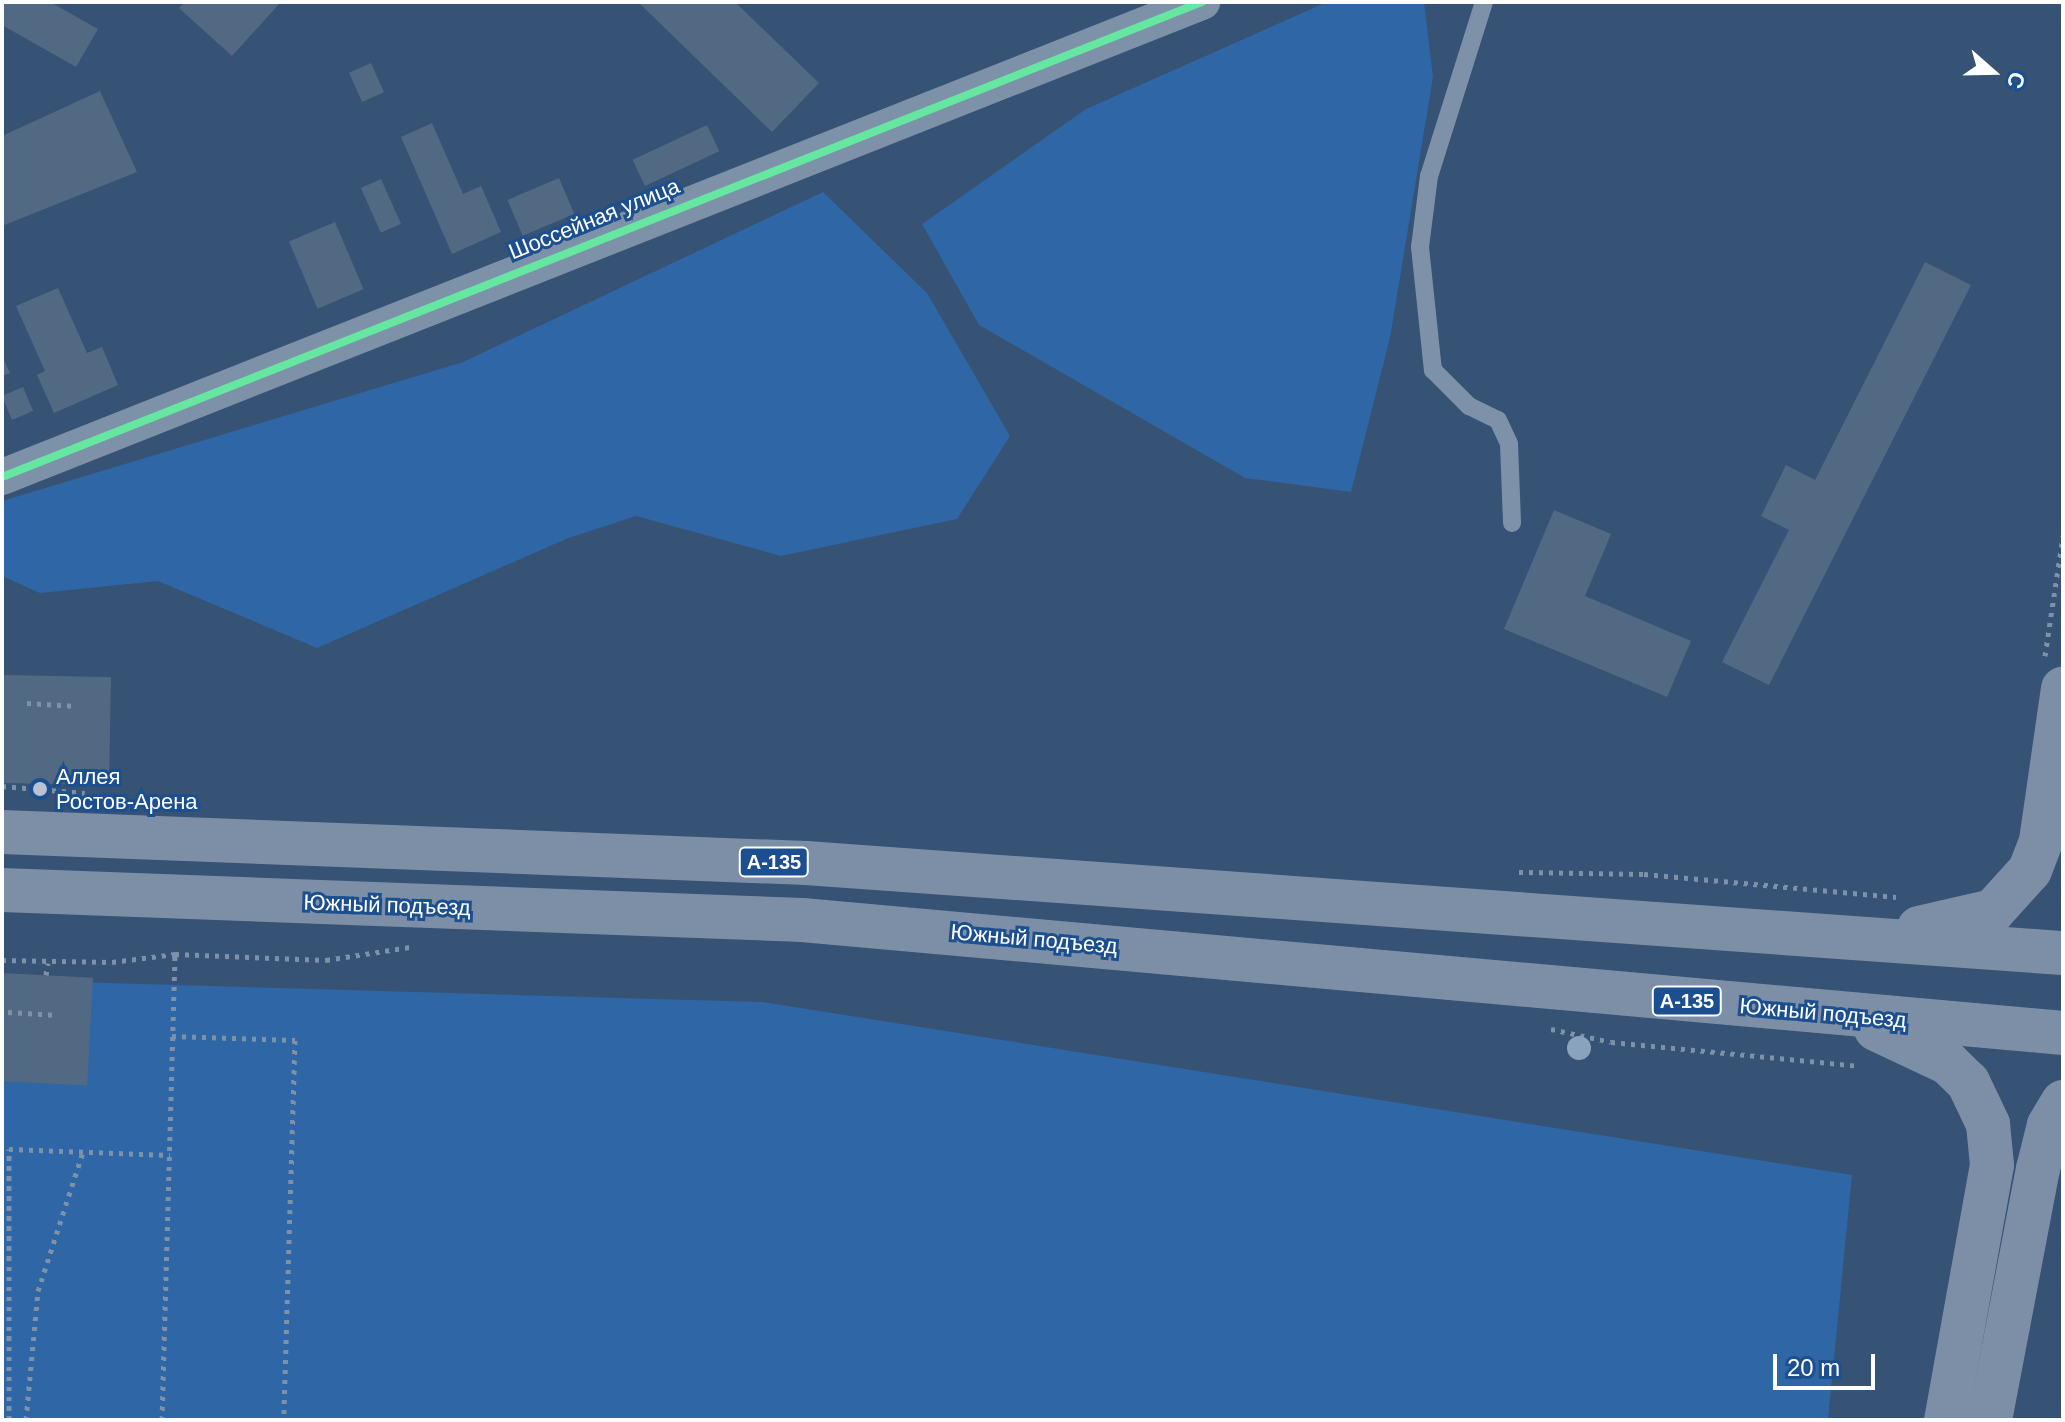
<!DOCTYPE html>
<meta charset="utf-8">
<style>
body{margin:0}
#map{position:relative;width:2065px;height:1422px;overflow:hidden;background:#365274;font-family:Helvetica,sans-serif}
div>[style]{position:absolute}
[style*='--x']{left:calc(var(--x)*1px);top:calc(var(--y)*1px);width:calc(var(--w)*1px);rotate:calc(var(--a)*1deg)}
.green>*{inset:0;background:#2f66a5}
.building>*{inset:0;background:#526984;transform-origin:0 0}
.path>*{height:5px;margin-top:-2.5px;transform-origin:0;background:repeating-linear-gradient(90deg,#7d92a8 0 4px,transparent 0 10px)}
.lane>*{height:18px;margin:-9px;padding:0 9px;transform-origin:9px;border-radius:9px;background:#7d92a8}
.street>*{height:36px;margin:-18px;padding:0 18px;transform-origin:18px;border-radius:18px;background:#7d92a8}
.primary>*{height:44px;margin:-22px;padding:0 22px;transform-origin:22px;border-radius:22px;background:#7d8ea7}
.cycleway>*{height:8px;margin:-4px;padding:0 4px;transform-origin:4px;border-radius:4px;background:#66e7a1}
.trees>*{width:24px;height:24px;margin:-12px;border-radius:50%;background:#8aa2be}
.dots>*{width:22px;height:22px;translate:-50% -50%;box-sizing:border-box;border:4px solid #1b4f8f;border-radius:50%}
span{translate:-50% -50%;white-space:nowrap;text-align:center;line-height:1.15;-webkit-text-stroke:6px #1b4f8f;paint-order:stroke}
.shield-label span{padding:2px 6px;background:#1b4f8f;border:2px solid;border-radius:6px;-webkit-text-stroke-width:0}
.shield-label{font-size:20px;color:#fff;font-weight:700}
.street-label{font-size:22px;color:#fff}
.poi-label{font-size:22px;color:#fff}
.left{translate:0 -50%;text-align:left}
.frame{position:absolute;inset:0;border:4px solid #fff;pointer-events:none}
.north{position:absolute;left:1953px;top:32px;width:80px;height:80px;-webkit-text-stroke:6px #1b4f8f;paint-order:stroke;rotate:110deg;font-size:22px;font-weight:700;line-height:32px;text-align:center;color:#fff}
.north::after{content:'';display:block;margin:auto;width:28px;height:36px;background:#fff;clip-path:polygon(50% 0,100% 100%,50% 72%,0 100%)}
.scale{position:absolute;left:1773px;top:1354px;width:102px;height:36px;box-sizing:border-box;border:4px solid #fff;border-top:0;padding-left:10px;font-size:24px;line-height:28px;white-space:nowrap;color:#fff;-webkit-text-stroke:6px #1b4f8f;paint-order:stroke}
</style>
<div id="map">
<div class="green">
<div style="clip-path:polygon(1327px 2px,1424px 2px,1433px 77px,1390px 338px,1351px 492px,1245px 478px,979px 325px,922px 224px,1086px 109px)"></div>
<div style="clip-path:polygon(823px 192px,927px 293px,1010px 436px,957px 519px,781px 556px,636px 516px,566px 539px,317px 648px,158px 581px,40px 593px,2px 576px,2px 501px,463px 362px)"></div>
<div style="clip-path:polygon(2px 980px,763px 1002px,1852px 1175px,1828px 1420px,2px 1420px)"></div>
</div>
<div class="building">
<div style="clip-path:polygon(2px 2px,50px 2px,98px 29px,76px 67px,2px 25px)"></div>
<div style="clip-path:polygon(184px 2px,281px 2px,232px 56px,179px 8px)"></div>
<div style="clip-path:polygon(638px 2px,735px 2px,819px 83px,772px 132px)"></div>
<div style="left:371px;top:63px;width:32px;height:24px;rotate:66deg"></div>
<div style="clip-path:polygon(100px 91px,137px 172px,2px 226px,2px 136px)"></div>
<div style="clip-path:polygon(432px 123px,463px 194px,481px 186px,501px 232px,452px 254px,401px 137px)"></div>
<div style="left:707px;top:125px;width:29px;height:82px;rotate:65deg"></div>
<div style="left:559px;top:178px;width:39px;height:56px;rotate:67deg"></div>
<div style="left:381px;top:179px;width:49px;height:22px;rotate:66deg"></div>
<div style="left:335px;top:222px;width:73px;height:50px;rotate:67deg"></div>
<div style="clip-path:polygon(1925px 262px,1971px 285px,1769px 685px,1722px 662px,1789px 530px,1761px 516px,1786px 465px,1815px 480px)"></div>
<div style="clip-path:polygon(58px 288px,87px 353px,102px 347px,118px 385px,54px 413px,37px 375px,45px 371px,16px 306px)"></div>
<div style="clip-path:polygon(2px 356px,10px 373px,2px 376px)"></div>
<div style="left:23px;top:387px;width:26px;height:23px;rotate:67deg"></div>
<div style="clip-path:polygon(1554px 510px,1611px 534px,1585px 596px,1691px 641px,1667px 697px,1504px 629px)"></div>
<div style="left:2px;top:675px;width:109px;height:108px;rotate:1deg"></div>
<div style="left:2px;top:973px;width:91px;height:108px;rotate:3deg"></div>
</div>
<div class="path">
<div style="--x:2045;--y:656;--w:122;--a:-81.5"></div>
<div style="--x:27;--y:703;--w:50;--a:3.4"></div>
<div style="--x:2;--y:786;--w:83;--a:4.8"></div>
<div style="--x:1519;--y:872;--w:125;--a:0.9"></div>
<div style="--x:1644;--y:874;--w:253;--a:5.2"></div>
<div style="--x:2;--y:960;--w:110;--a:1"></div>
<div style="--x:112;--y:962;--w:64;--a:-7.2"></div>
<div style="--x:175;--y:954;--w:151;--a:2.3"></div>
<div style="--x:326;--y:960;--w:85;--a:-8.8"></div>
<div style="--x:46;--y:975;--w:12;--a:-81"></div>
<div style="--x:8;--y:1012;--w:50;--a:3.4"></div>
<div style="--x:1551;--y:1029;--w:61;--a:12.2"></div>
<div style="--x:1611;--y:1042;--w:249;--a:5.5"></div>
<div style="--x:172;--y:1036;--w:123;--a:1.9"></div>
<div style="--x:295;--y:1040;--w:380;--a:91.7"></div>
<div style="--x:9;--y:1420;--w:271;--a:-90"></div>
<div style="--x:9;--y:1149;--w:161;--a:2.1"></div>
<div style="--x:26;--y:1420;--w:130;--a:-84.7"></div>
<div style="--x:38;--y:1291;--w:146;--a:-72.1"></div>
<div style="--x:162;--y:1420;--w:466;--a:-88.4"></div>
</div>
<div class="lane">
<div style="--x:1484;--y:2;--w:182;--a:107.5"></div>
<div style="--x:1429;--y:176;--w:72;--a:97.2"></div>
<div style="--x:1420;--y:247;--w:124;--a:84"></div>
<div style="--x:1433;--y:370;--w:51;--a:45"></div>
<div style="--x:1469;--y:406;--w:32;--a:26"></div>
<div style="--x:1498;--y:420;--w:26;--a:65"></div>
<div style="--x:1509;--y:444;--w:79;--a:87.8"></div>
</div>
<div class="street">
<div style="--x:2;--y:477;--w:1291;--a:-21.6"></div>
</div>
<div class="primary">
<div style="--x:2;--y:832;--w:805;--a:2.21"></div>
<div style="--x:806;--y:863;--w:1260;--a:4.1"></div>
<div style="--x:2;--y:890;--w:801;--a:2.15"></div>
<div style="--x:802;--y:920;--w:1266;--a:5.12"></div>
<div style="--x:1919;--y:928;--w:76;--a:-12.9"></div>
<div style="--x:1993;--y:911;--w:55;--a:-47.9"></div>
<div style="--x:2030;--y:870;--w:31;--a:-69"></div>
<div style="--x:2041;--y:841;--w:154;--a:-81.8"></div>
<div style="--x:1876;--y:1029;--w:80;--a:25.3"></div>
<div style="--x:1948;--y:1063;--w:28;--a:44"></div>
<div style="--x:1968;--y:1082;--w:47;--a:64.5"></div>
<div style="--x:1988;--y:1124;--w:41;--a:84.4"></div>
<div style="--x:1992;--y:1165;--w:259;--a:100.2"></div>
<div style="--x:1990;--y:1420;--w:256;--a:-79.2"></div>
<div style="--x:2038;--y:1169;--w:45;--a:-76"></div>
<div style="--x:2049;--y:1125;--w:27;--a:-59"></div>
</div>
<div class="cycleway">
<div style="--x:2;--y:477;--w:1291;--a:-21.6"></div>
</div>
<div class="trees">
<div style="left:1579px;top:1048px"></div>
</div>
<div class="dots">
<div style="left:40px;top:789px;background:#b9c2ce"></div>
</div>
<div class="shield-label">
<span style="left:774px;top:862px">А-135</span>
<span style="left:1687px;top:1001px">А-135</span>
</div>
<div class="street-label">
<span style="left:594px;top:219px;rotate:-22deg">Шоссейная улица</span>
<span style="left:387px;top:905px;rotate:2deg">Южный подъезд</span>
<span style="left:1034px;top:939px;rotate:5deg">Южный подъезд</span>
<span style="left:1823px;top:1013px;rotate:5deg">Южный подъезд</span>
</div>
<div class="poi-label">
<span class="left" style="left:56px;top:789px">Аллея<br>Ростов-Арена</span>
</div>
<div class="frame"></div>
<div class="north">С</div>
<div class="scale">20 m</div>
</div>
